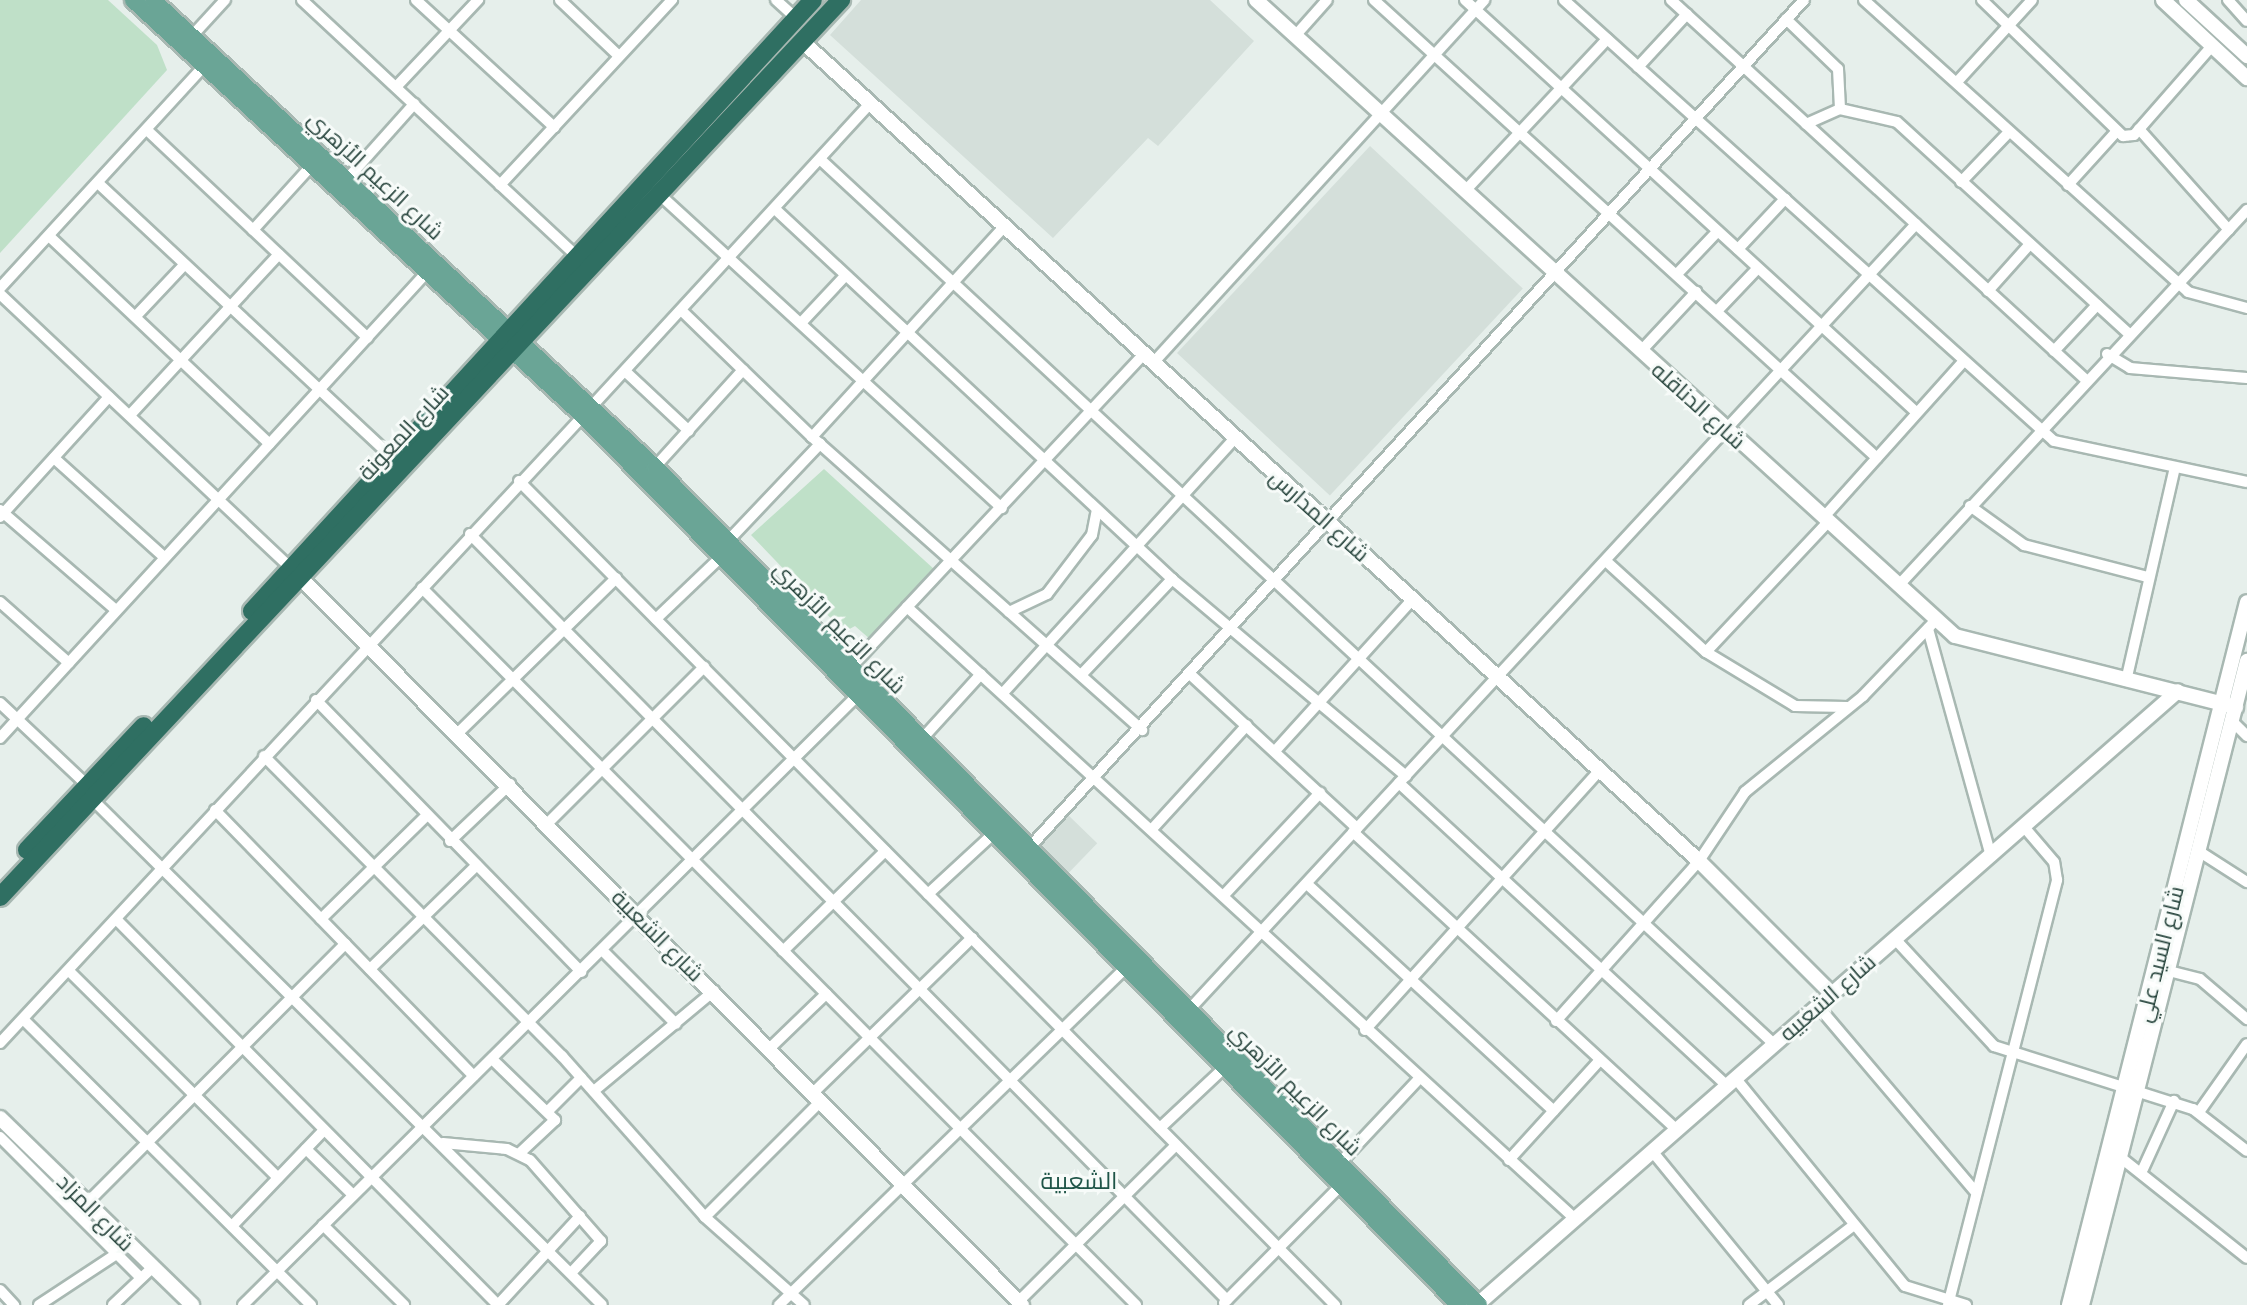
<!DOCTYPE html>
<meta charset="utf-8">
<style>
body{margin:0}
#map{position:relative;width:2247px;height:1305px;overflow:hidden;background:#e6efeb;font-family:"Open Sans",Cairo,sans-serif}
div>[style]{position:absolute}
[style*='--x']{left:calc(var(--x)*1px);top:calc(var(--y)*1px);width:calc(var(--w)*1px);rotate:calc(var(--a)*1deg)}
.built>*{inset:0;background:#d4dfda;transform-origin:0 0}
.green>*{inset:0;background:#bfe0c8}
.roads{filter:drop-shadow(2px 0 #a8b8b2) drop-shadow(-2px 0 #a8b8b2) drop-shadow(0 2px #a8b8b2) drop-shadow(0 -2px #a8b8b2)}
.street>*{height:10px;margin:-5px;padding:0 5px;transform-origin:5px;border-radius:5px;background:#fff}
.secondary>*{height:14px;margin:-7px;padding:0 7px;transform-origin:7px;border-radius:7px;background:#fff}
.primary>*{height:16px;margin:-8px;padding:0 8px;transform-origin:8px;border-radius:8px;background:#6aa596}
.highway>*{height:18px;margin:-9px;padding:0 9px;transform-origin:9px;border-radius:9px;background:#2f6f62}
span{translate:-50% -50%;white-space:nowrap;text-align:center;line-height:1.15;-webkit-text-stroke:6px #f7fbf9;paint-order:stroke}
.street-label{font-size:22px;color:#24423a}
.neighbourhood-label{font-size:24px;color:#1f5548}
</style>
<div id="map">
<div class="built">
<div style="clip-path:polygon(861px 0,1210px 0,1254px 41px,1158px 146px,1148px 138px,1053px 238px,830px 35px)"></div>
<div style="left:1370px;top:146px;width:209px;height:283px;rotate:43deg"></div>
<div style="left:1067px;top:814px;width:42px;height:50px;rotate:44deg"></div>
</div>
<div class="green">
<div style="clip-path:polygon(0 0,108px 0,157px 45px,167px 70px,0 253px)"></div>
<div style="clip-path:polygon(824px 469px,935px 570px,871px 640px,855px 626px,844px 632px,751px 535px)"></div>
</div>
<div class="roads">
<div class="street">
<div style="--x:302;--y:0;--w:376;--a:43"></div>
<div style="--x:416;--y:0;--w:188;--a:42.6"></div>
<div style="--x:560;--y:0;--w:81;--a:43.5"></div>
<div style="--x:776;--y:0;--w:27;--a:42"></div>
<div style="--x:1374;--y:0;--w:680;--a:42.32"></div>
<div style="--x:1465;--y:0;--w:611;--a:42.41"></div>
<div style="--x:1564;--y:0;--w:659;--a:41.99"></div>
<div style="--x:2054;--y:441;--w:197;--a:12"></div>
<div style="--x:1671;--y:0;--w:560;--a:42.47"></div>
<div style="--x:1864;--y:0;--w:436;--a:42"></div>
<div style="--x:2188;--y:292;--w:61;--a:15.2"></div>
<div style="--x:1982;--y:0;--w:196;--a:44"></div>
<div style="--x:2123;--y:136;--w:11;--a:-5"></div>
<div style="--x:2134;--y:135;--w:118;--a:-48.8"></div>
<div style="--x:2228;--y:0;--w:28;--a:48"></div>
<div style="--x:1786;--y:19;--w:72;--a:43.9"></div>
<div style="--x:1838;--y:69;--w:40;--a:87.1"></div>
<div style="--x:1840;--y:109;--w:58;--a:12.8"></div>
<div style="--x:1897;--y:122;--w:313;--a:42.4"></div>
<div style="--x:192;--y:36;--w:49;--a:-47.5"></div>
<div style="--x:1295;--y:36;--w:48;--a:-48.4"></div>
<div style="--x:1638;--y:67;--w:72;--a:-47.2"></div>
<div style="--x:1957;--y:82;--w:111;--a:-47.6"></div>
<div style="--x:396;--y:87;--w:120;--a:-46.7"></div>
<div style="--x:1806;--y:124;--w:37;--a:-24"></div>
<div style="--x:2139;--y:129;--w:135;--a:48.3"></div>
<div style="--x:147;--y:130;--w:303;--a:43.3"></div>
<div style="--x:821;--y:160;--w:1300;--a:42.85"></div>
<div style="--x:347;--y:179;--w:101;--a:-48.2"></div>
<div style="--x:1961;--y:182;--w:69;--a:-46.2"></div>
<div style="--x:98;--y:183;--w:403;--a:43"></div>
<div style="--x:500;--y:185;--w:253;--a:-47.1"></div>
<div style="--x:2068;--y:185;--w:73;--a:-47.8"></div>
<div style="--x:1465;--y:191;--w:208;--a:-46.9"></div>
<div style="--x:659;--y:194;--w:465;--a:42.5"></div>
<div style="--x:775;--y:209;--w:543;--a:42.98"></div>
<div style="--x:1172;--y:579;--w:306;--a:40.1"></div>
<div style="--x:253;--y:230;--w:88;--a:-47.8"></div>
<div style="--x:49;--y:236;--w:303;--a:43.3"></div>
<div style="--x:1738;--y:249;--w:69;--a:-46.8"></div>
<div style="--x:1677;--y:274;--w:59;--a:-46.4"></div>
<div style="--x:0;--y:288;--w:303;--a:-47.4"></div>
<div style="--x:1988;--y:291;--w:63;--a:-48.2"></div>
<div style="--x:0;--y:294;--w:400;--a:43.3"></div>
<div style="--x:681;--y:310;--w:182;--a:44.1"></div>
<div style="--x:1717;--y:311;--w:59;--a:-46.4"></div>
<div style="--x:136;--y:316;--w:71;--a:-46.7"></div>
<div style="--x:801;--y:323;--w:64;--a:-46.9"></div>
<div style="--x:1641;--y:351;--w:81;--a:-47"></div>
<div style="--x:2054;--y:351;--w:63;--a:-46.9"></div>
<div style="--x:2107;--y:354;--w:27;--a:31"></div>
<div style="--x:2130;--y:368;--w:117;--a:4.9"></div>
<div style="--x:1154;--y:362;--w:490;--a:-47.6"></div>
<div style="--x:626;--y:372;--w:86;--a:43.1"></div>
<div style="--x:592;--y:406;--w:412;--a:-47.4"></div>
<div style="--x:130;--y:415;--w:219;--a:-47.2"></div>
<div style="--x:820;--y:444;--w:431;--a:41.6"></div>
<div style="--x:54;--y:458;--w:148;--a:42"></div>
<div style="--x:655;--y:467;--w:131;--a:-47.8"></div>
<div style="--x:519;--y:481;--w:1160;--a:45.28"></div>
<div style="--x:1970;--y:506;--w:67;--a:35.8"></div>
<div style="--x:2024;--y:545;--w:128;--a:14.5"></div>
<div style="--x:0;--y:510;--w:153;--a:40.8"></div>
<div style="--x:0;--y:517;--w:162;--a:-47.8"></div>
<div style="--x:1823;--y:518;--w:211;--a:-48.1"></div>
<div style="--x:1828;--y:522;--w:178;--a:133.2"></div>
<div style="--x:1706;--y:652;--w:104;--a:31.2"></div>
<div style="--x:1795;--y:706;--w:52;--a:1.1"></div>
<div style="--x:470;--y:534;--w:1077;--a:45.34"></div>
<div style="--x:726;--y:543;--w:137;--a:-46.5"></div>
<div style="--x:820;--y:444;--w:11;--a:-139"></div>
<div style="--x:812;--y:437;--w:286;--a:-47.6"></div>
<div style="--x:1607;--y:562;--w:134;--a:42.3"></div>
<div style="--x:1899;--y:585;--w:512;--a:-47.14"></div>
<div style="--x:422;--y:588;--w:1012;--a:45.12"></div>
<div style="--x:0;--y:602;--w:92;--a:41.5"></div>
<div style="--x:907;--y:607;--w:905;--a:42.49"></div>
<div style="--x:1009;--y:612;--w:42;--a:-25.3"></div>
<div style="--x:1047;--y:594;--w:74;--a:-52.7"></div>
<div style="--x:1092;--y:535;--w:26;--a:-79"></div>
<div style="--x:656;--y:619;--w:91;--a:-43.7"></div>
<div style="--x:1928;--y:629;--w:236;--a:74.5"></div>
<div style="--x:850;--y:668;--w:432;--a:-46.9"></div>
<div style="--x:1082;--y:674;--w:131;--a:-46.5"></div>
<div style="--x:1191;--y:675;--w:226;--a:42.7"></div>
<div style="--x:2126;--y:681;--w:215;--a:-77.1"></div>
<div style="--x:1003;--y:693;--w:345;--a:-47.7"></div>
<div style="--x:316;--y:700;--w:380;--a:45.7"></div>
<div style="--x:0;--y:703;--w:120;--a:43.3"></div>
<div style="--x:2233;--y:722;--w:20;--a:45"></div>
<div style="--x:459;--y:732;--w:220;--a:-44.4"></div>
<div style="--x:0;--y:738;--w:633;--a:-47.5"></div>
<div style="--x:921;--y:740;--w:89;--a:-47.7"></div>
<div style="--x:1275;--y:751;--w:205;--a:-47.8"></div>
<div style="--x:264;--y:756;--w:423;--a:45.2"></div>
<div style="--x:562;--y:1056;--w:215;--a:48.4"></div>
<div style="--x:705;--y:1217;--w:132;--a:41.6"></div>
<div style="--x:1399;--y:783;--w:448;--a:42.7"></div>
<div style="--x:92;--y:799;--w:718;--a:44.77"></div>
<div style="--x:215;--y:810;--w:371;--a:45.8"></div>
<div style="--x:548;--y:823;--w:221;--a:-45"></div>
<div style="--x:1153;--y:828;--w:139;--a:-47.6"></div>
<div style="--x:1353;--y:832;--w:440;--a:42.6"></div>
<div style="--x:450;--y:841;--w:83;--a:-43.5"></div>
<div style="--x:1028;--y:849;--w:1150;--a:-47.57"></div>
<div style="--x:2200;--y:852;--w:56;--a:32.6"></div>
<div style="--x:1307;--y:884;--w:335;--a:42.6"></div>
<div style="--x:928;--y:894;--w:90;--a:-42.7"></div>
<div style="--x:1225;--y:894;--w:139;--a:-46.8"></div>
<div style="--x:116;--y:919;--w:543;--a:45.3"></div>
<div style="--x:321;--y:919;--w:147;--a:-44.4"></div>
<div style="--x:1895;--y:939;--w:146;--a:47.2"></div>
<div style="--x:1994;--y:1046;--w:209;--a:17.6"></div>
<div style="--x:2193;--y:1109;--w:68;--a:37.9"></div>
<div style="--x:603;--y:951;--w:103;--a:45"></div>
<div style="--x:783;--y:951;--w:143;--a:-44.4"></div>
<div style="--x:370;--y:969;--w:149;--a:-44.2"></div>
<div style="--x:2161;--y:969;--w:40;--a:14.4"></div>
<div style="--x:2200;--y:979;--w:62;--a:40.4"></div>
<div style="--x:69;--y:971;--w:294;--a:44.7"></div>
<div style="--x:1817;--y:1005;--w:244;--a:49.7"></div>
<div style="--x:1188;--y:1011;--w:1072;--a:-47.23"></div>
<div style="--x:23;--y:1019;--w:406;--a:44.8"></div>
<div style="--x:1556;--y:1021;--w:215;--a:-48.2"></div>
<div style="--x:1699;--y:861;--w:83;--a:-56.3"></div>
<div style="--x:1745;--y:792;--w:152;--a:-39.1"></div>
<div style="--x:1863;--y:696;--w:105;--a:-46.2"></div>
<div style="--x:1365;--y:1030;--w:349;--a:-47.9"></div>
<div style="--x:0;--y:1043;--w:856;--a:-47.08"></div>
<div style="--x:770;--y:1048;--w:78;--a:-44"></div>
<div style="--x:492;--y:1059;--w:88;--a:44.1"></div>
<div style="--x:555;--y:1120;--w:47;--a:136.7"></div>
<div style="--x:1736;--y:1079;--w:267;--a:50.8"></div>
<div style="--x:1905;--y:1286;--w:64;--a:17.3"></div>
<div style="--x:595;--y:1090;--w:155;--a:-39.8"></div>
<div style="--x:814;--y:1092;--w:221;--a:-44.3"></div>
<div style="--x:548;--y:1111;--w:47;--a:-45"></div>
<div style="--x:2199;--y:1112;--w:83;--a:-54.8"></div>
<div style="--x:1160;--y:1128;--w:89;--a:-43.2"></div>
<div style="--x:0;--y:1137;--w:199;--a:45"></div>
<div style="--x:443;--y:1143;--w:64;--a:5.4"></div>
<div style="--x:507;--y:1149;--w:25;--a:26"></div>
<div style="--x:530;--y:1160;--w:108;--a:48.8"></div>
<div style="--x:601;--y:1241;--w:44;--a:133.2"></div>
<div style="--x:306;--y:1149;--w:66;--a:44.4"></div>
<div style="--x:1652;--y:1151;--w:199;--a:50.7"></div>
<div style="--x:2120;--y:1157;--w:162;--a:38.5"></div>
<div style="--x:1509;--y:1160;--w:135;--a:-47.7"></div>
<div style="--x:1339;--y:1164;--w:115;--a:-46.8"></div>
<div style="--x:2143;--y:1169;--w:75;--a:-65.5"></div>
<div style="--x:87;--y:1203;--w:366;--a:-45.1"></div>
<div style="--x:705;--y:1217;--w:165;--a:-45"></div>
<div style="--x:323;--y:1225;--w:114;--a:44.6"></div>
<div style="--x:232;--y:1226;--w:133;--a:-46.2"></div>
<div style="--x:0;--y:1290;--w:21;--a:47"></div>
<div style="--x:1019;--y:1301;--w:221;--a:-44.8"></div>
<div style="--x:1224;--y:1303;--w:166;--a:-45.2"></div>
<div style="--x:39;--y:1305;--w:95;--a:-33.4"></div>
<div style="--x:113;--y:1305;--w:54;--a:-43.5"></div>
<div style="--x:243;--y:1305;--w:866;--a:-44.77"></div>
<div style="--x:498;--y:1305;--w:121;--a:-47.3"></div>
<div style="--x:779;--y:1305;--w:484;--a:-44.2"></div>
<div style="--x:1749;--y:1305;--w:132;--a:-37.3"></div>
<div style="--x:1948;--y:1305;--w:439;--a:-75.6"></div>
<div style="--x:2057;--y:880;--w:18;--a:-99"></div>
<div style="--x:2054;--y:862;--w:46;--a:-130.6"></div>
</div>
<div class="secondary">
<div style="--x:1256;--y:0;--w:945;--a:42.3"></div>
<div style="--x:1955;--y:636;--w:290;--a:14.2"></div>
<div style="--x:2163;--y:0;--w:115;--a:42.9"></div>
<div style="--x:2186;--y:0;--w:83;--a:42.6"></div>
<div style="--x:803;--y:42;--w:1214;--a:42.43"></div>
<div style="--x:1699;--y:861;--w:187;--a:45"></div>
<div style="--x:294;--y:571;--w:1034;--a:45.24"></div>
<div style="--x:0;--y:1118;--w:268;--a:44.2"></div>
<div style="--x:1478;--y:1304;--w:930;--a:-41.21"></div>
<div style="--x:2069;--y:1305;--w:725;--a:-75.79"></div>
<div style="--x:2082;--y:1305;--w:665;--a:-75.63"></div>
</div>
<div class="primary">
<div style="--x:133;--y:0;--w:613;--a:42.75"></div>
<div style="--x:583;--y:416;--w:1248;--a:45.42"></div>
<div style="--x:153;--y:0;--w:686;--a:42.93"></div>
<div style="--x:655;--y:467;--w:1175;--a:45.48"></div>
</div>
<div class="highway">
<div style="--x:252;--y:611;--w:829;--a:-47.44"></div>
<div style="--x:27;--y:850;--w:170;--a:-46.7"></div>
<div style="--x:0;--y:897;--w:1230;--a:-46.85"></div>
</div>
</div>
<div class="street-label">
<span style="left:376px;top:175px;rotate:43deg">شارع الزعيم الأزهري</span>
<span style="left:1699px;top:405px;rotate:42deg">شارع الدناقله</span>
<span style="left:403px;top:432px;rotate:-47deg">شارع المعونة</span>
<span style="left:1320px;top:515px;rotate:42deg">شارع المدارس</span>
<span style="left:840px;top:627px;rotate:45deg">شارع الزعيم الأزهري</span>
<span style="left:658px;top:935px;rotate:45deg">شارع الشعبية</span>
<span style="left:2159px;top:954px;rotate:-76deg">شارع السيد علي</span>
<span style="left:1827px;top:997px;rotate:-41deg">شارع الشعبيه</span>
<span style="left:1296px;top:1089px;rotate:45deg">شارع الزعيم الأزهري</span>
<span style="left:96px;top:1212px;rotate:45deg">شارع المزاد</span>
</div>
<div class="neighbourhood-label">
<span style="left:1079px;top:1180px">الشعبية</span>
</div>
</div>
